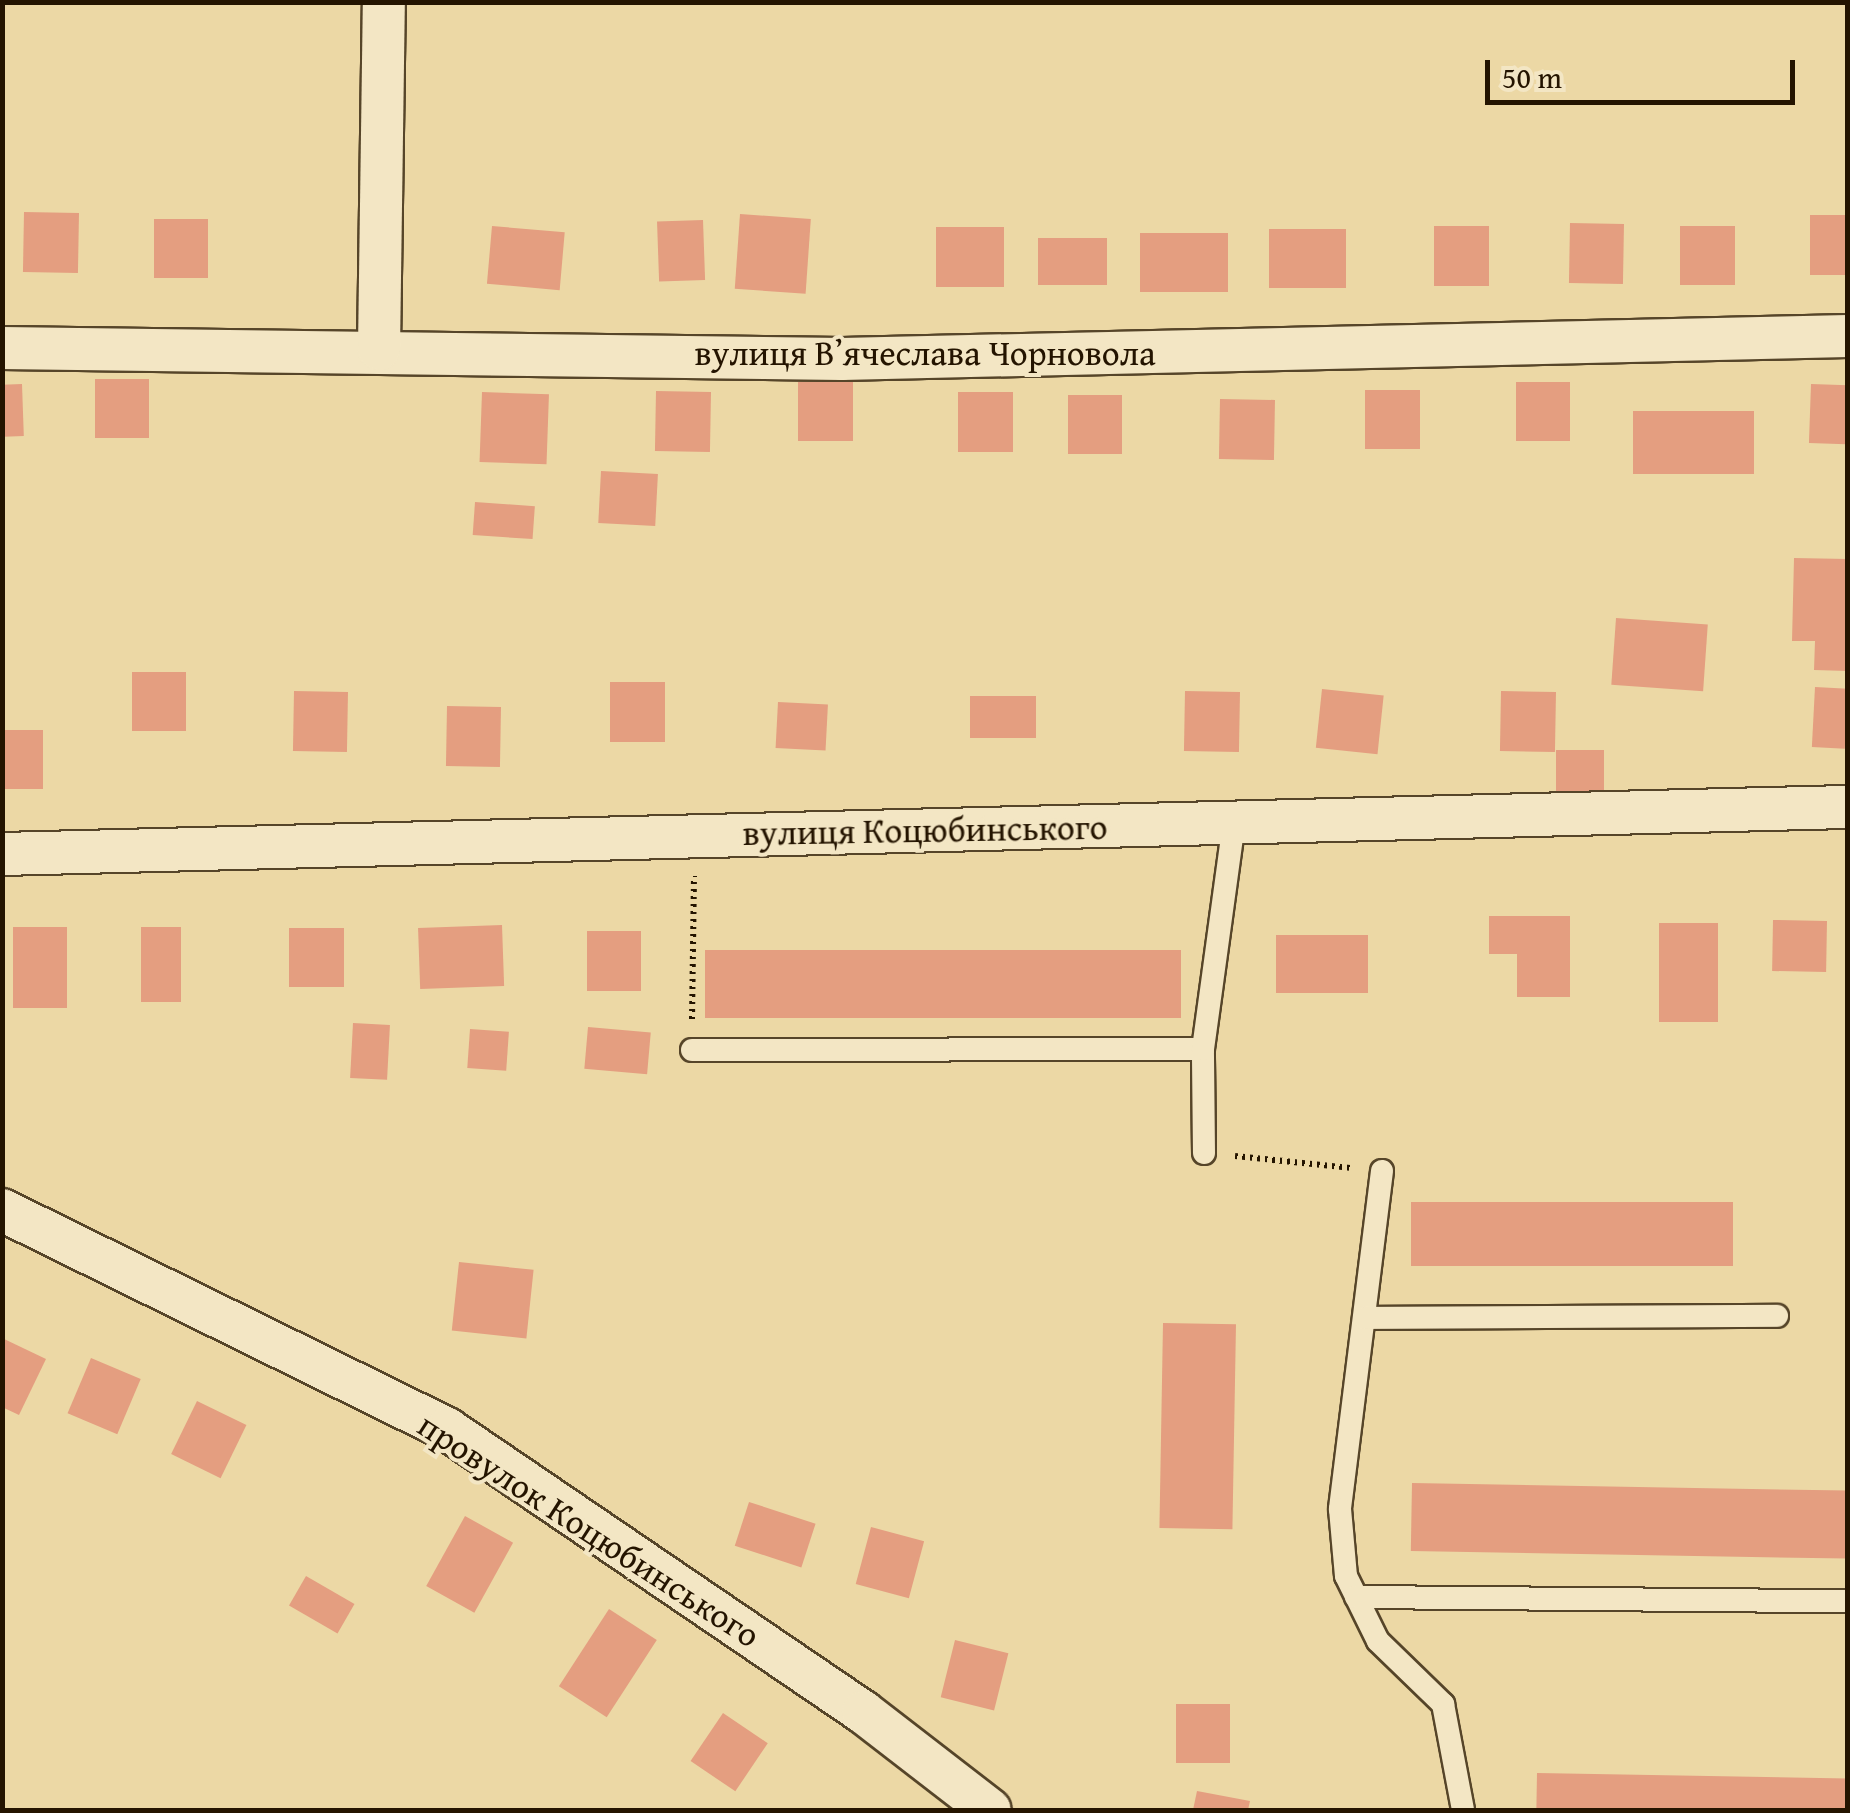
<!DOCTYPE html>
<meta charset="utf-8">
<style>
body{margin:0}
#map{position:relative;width:1850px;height:1813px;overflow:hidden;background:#ecd8a5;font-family:"Gentium Book Plus",serif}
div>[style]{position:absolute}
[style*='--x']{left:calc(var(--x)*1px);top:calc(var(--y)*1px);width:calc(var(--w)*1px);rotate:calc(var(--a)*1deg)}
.building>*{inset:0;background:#e49e80;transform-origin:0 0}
.path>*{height:6px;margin-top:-3px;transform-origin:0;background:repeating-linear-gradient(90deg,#241400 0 2.5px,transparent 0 7.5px)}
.roads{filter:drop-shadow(2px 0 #564529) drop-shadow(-2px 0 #564529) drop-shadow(0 2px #564529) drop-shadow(0 -2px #564529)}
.service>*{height:22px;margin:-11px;padding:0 11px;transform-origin:11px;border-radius:11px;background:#f3e6c4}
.minor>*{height:42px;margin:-21px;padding:0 21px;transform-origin:21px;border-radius:21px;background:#f3e6c4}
span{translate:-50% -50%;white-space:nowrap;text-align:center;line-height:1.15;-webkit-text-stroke:8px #f3e6c4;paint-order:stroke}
.street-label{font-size:35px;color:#241400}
.frame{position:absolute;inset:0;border:5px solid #241400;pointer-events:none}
.scale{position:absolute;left:1485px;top:60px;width:310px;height:45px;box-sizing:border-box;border:5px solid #241400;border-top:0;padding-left:12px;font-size:30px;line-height:35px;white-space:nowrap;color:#241400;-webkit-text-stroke:8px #f3e6c4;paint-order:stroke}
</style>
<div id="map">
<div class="building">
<div style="left:24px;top:212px;width:55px;height:60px;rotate:1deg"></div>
<div style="left:740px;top:214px;width:71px;height:75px;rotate:4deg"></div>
<div style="left:1848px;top:215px;width:60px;height:38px;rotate:90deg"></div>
<div style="left:154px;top:219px;width:54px;height:59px"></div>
<div style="left:703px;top:220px;width:60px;height:46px;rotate:88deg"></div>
<div style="left:1570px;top:223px;width:54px;height:60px;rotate:1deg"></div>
<div style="left:492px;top:226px;width:73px;height:58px;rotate:5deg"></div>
<div style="left:1489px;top:226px;width:60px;height:55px;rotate:90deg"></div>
<div style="left:1680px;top:226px;width:55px;height:59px"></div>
<div style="left:936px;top:227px;width:68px;height:60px"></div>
<div style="left:1269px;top:229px;width:77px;height:59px"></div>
<div style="left:1140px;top:233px;width:88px;height:59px"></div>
<div style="left:1038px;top:238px;width:69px;height:47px"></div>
<div style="left:95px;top:379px;width:54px;height:59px"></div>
<div style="left:798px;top:382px;width:55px;height:59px"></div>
<div style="left:1516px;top:382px;width:54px;height:59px"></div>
<div style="left:22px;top:384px;width:52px;height:20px;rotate:88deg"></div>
<div style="left:1811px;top:384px;width:37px;height:59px;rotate:2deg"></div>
<div style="left:1365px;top:390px;width:55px;height:59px"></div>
<div style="left:656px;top:391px;width:55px;height:60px;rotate:1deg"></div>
<div style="left:482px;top:392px;width:67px;height:70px;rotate:2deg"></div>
<div style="left:958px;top:392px;width:55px;height:60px"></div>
<div style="left:1068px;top:395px;width:54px;height:59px"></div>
<div style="left:1220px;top:399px;width:55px;height:60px;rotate:1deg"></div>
<div style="left:1633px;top:411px;width:121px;height:63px"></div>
<div style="left:601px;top:471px;width:57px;height:52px;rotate:3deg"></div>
<div style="left:475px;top:502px;width:60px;height:33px;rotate:4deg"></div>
<div style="clip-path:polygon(1794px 558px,1848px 559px,1848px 671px,1814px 670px,1815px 641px,1792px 641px)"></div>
<div style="left:1616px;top:618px;width:92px;height:67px;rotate:4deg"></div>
<div style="left:132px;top:672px;width:54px;height:59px"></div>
<div style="left:665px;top:682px;width:60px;height:55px;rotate:90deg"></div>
<div style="left:1815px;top:687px;width:33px;height:60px;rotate:3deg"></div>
<div style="left:1322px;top:689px;width:62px;height:59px;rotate:6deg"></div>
<div style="left:294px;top:691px;width:54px;height:60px;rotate:1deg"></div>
<div style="left:1185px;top:691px;width:55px;height:60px;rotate:1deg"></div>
<div style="left:1501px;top:691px;width:55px;height:60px;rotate:1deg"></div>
<div style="left:970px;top:696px;width:66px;height:42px"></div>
<div style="left:778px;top:702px;width:50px;height:46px;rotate:3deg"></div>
<div style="left:447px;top:706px;width:54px;height:60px;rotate:1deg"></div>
<div style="left:2px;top:730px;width:41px;height:59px"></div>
<div style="left:1604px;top:750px;width:42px;height:48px;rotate:90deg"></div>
<div style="clip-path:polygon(1489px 916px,1570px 916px,1570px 997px,1517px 997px,1517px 954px,1489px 954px)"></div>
<div style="left:1773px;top:920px;width:54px;height:51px;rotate:1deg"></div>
<div style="left:1659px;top:923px;width:59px;height:99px"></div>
<div style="left:502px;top:925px;width:61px;height:84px;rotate:88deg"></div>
<div style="left:13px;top:927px;width:54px;height:81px"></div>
<div style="left:141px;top:927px;width:40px;height:75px"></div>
<div style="left:289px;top:928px;width:55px;height:59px"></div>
<div style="left:587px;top:931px;width:54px;height:60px"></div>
<div style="left:1276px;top:935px;width:92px;height:58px"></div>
<div style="left:705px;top:950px;width:476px;height:68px"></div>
<div style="left:353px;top:1023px;width:37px;height:55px;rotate:3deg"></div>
<div style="left:588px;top:1027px;width:63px;height:42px;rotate:5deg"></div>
<div style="left:470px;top:1029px;width:39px;height:39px;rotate:4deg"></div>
<div style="left:1411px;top:1202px;width:322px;height:64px"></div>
<div style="left:459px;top:1262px;width:75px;height:69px;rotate:6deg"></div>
<div style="left:1163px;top:1323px;width:73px;height:205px;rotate:1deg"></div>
<div style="clip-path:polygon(2px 1338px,46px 1359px,19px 1415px,2px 1407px)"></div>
<div style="left:91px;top:1358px;width:54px;height:60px;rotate:23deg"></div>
<div style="left:197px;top:1401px;width:55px;height:59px;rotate:26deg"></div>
<div style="left:1412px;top:1483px;width:436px;height:68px;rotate:1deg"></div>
<div style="left:749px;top:1502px;width:70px;height:46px;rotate:18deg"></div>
<div style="left:465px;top:1516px;width:55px;height:80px;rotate:29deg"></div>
<div style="left:871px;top:1527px;width:55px;height:59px;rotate:15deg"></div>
<div style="left:306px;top:1576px;width:56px;height:34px;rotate:30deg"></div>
<div style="left:609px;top:1609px;width:57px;height:92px;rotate:33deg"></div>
<div style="left:955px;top:1640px;width:55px;height:59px;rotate:14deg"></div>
<div style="left:1176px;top:1704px;width:54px;height:59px"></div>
<div style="left:723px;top:1713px;width:54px;height:58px;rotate:34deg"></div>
<div style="left:1537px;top:1773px;width:311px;height:37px;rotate:1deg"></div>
<div style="clip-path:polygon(1197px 1791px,1250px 1801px,1248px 1810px,1193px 1810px)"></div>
</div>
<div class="path">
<div style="--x:692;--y:1019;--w:143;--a:-89.2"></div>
<div style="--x:1235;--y:1156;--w:118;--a:5.9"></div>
</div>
<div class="roads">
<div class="service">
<div style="--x:692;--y:1050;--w:511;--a:-0.11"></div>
<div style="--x:1204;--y:1153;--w:104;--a:-90.6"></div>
<div style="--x:1203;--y:1049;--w:228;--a:-82.2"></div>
<div style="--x:1382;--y:1171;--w:341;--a:97.1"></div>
<div style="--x:1340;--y:1509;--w:67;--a:84.9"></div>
<div style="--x:1346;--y:1576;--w:72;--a:63.8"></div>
<div style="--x:1378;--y:1641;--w:91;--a:44.1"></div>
<div style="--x:1443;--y:1704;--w:108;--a:79.3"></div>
<div style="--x:1365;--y:1318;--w:412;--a:-0.3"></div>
<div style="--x:1356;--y:1597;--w:492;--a:0.5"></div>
</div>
<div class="minor">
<div style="--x:2;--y:348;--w:840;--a:0.75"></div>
<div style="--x:842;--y:359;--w:1006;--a:-1.31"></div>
<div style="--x:379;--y:349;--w:347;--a:-89.2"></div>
<div style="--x:2;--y:854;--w:1847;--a:-1.46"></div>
<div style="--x:2;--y:1210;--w:496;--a:26.2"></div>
<div style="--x:447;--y:1429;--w:503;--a:34.23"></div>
<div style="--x:863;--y:1712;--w:160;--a:37.7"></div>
</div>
</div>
<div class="street-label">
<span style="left:925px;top:353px">вулиця Вʼячеслава Чорновола</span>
<span style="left:925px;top:830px;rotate:-1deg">вулиця Коцюбинського</span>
<span style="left:589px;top:1530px;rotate:33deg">провулок Коцюбинського</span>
</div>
<div class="frame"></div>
<div class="scale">50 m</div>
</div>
